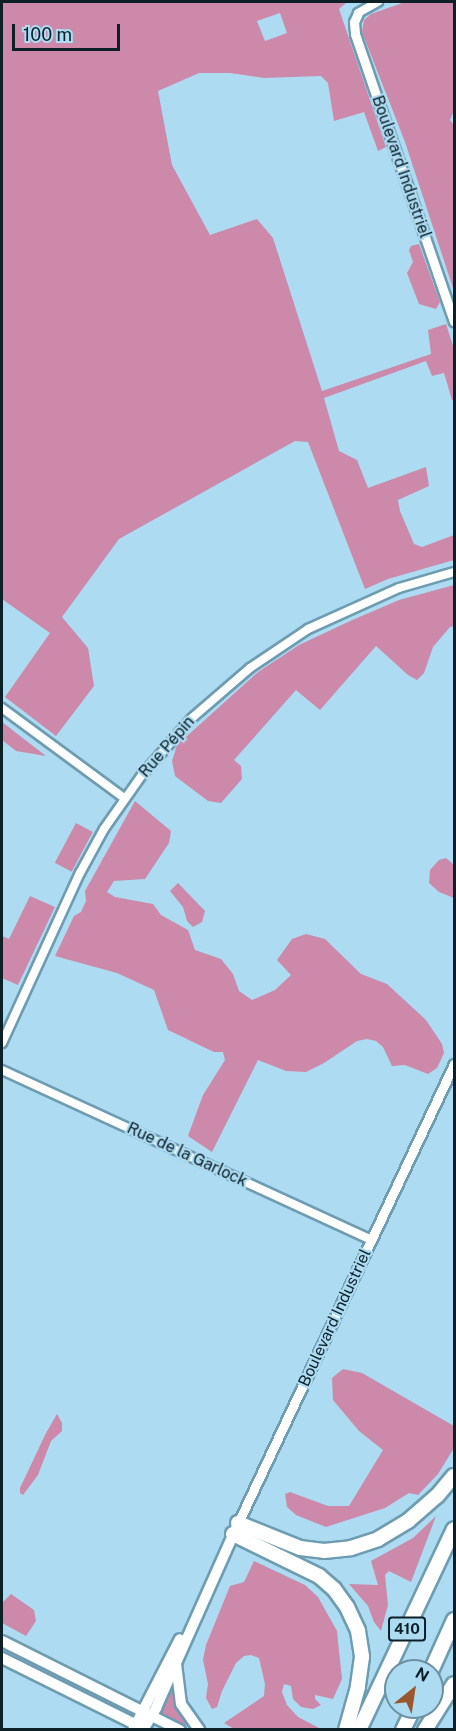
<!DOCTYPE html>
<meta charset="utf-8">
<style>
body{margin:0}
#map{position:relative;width:456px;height:1731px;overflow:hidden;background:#acdbf2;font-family:"Public Sans",sans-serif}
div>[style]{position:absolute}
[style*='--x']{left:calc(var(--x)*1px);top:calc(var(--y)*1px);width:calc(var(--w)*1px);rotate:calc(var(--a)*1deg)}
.green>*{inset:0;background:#cd89aa;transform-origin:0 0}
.roads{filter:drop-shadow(2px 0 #6e9cb1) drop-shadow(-2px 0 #6e9cb1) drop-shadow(0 2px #6e9cb1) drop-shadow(0 -2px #6e9cb1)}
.minor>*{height:8px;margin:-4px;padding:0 4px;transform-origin:4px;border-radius:4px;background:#fff}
.tertiary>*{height:9px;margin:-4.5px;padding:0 4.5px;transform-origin:4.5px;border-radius:4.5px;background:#fff}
.secondary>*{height:10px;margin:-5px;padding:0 5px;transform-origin:5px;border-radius:5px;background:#fff}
.motorway>*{height:14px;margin:-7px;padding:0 7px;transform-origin:7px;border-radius:7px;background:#fff}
span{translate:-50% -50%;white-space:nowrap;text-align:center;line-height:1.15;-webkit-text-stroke:4.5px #acdbf2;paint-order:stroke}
.shield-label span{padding:2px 4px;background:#acdbf2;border:2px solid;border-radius:4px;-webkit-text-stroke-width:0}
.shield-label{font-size:15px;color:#0d2028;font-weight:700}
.street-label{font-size:16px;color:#0d2028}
.frame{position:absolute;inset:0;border:3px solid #0d2028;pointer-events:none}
.north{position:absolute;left:384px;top:1659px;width:60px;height:60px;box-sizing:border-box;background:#acdbf2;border:2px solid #6c90a1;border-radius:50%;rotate:30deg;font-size:16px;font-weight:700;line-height:24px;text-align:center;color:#0d2028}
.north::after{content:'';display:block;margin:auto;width:21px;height:27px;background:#9c562d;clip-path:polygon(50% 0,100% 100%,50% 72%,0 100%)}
.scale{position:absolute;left:12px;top:24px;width:108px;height:27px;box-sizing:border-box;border:3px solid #0d2028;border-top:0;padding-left:8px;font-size:18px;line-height:21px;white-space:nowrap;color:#0d2028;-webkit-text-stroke:4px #acdbf2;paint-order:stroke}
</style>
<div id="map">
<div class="green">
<div style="clip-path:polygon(evenodd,2px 2px,347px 2px,339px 9px,386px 147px,378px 151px,364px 112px,334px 121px,328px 83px,321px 76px,264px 78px,230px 73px,199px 73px,158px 91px,172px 165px,210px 235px,257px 219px,273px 238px,322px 391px,431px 354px,428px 330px,446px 324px,454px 349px,454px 400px,452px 400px,444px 373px,432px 376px,426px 361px,324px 398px,339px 451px,357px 460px,368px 488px,426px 467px,429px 486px,398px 500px,400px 511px,414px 544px,422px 547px,454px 535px,454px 560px,388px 579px,365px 589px,308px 442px,295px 441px,119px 539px,62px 617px,88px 648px,94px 686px,56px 736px,5px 697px,50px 633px,2px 599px,2px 2px,280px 13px,287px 33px,265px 41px,257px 21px,280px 13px)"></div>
<div style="clip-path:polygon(405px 2px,454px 2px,454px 111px,450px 120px,454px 125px,453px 288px,405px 142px,362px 32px,364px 20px,371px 14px)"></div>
<div style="clip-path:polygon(419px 244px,440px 302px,436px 309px,419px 304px,407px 273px,413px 262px,409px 250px,411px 246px)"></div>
<div style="clip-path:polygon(454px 585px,454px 626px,450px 627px,433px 647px,424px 673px,417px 680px,408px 675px,376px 646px,320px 710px,296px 690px,234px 760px,241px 766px,242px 779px,221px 803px,208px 801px,175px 776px,172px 761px,177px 745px,258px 672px,299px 645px,350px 621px,399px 600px)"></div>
<div style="clip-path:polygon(2px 722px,46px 756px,16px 751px,2px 740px)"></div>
<div style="clip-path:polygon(135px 801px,171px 831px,169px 843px,145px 879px,114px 881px,107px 892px,115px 897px,153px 904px,161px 915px,188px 930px,195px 950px,221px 959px,233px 974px,239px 991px,252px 1000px,275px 990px,291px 975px,277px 960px,292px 939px,306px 934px,325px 939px,361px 974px,387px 984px,426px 1020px,442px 1044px,444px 1053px,437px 1068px,428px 1074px,405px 1065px,392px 1066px,383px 1047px,376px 1041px,367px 1039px,357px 1041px,324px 1063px,306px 1072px,286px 1071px,258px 1060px,212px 1152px,188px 1136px,203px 1095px,225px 1060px,223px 1052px,214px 1052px,168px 1030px,154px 990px,117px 973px,55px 956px,74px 916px,81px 912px,86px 901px,85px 891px)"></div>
<div style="left:76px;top:823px;width:19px;height:45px;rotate:28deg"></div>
<div style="clip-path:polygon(446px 858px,454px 865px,454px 898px,439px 892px,429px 883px,430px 870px,439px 860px)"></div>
<div style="clip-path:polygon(178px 883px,205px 911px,202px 922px,193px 927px,187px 921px,183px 907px,170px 891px)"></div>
<div style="clip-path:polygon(30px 896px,55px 907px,18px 985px,2px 978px,2px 936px,9px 939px)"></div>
<div style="clip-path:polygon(343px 1369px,362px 1373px,454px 1426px,454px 1448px,438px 1474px,418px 1495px,409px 1493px,385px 1508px,326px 1527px,296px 1515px,287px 1507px,285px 1494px,290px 1492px,328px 1506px,349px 1506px,383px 1450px,359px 1431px,333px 1400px,332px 1378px)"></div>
<div style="clip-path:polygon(57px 1414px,62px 1423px,62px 1431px,51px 1441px,38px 1475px,23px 1495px,20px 1493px,20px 1488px,46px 1433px)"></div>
<div style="clip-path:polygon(436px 1516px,411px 1582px,389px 1571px,385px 1575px,388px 1605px,381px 1631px,374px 1622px,368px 1606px,349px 1584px,378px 1585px,371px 1561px,413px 1538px)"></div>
<div style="clip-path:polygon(254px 1561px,305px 1585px,318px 1597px,337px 1631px,342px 1679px,333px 1699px,315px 1695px,315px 1699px,321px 1705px,313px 1709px,301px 1707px,293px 1699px,291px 1686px,284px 1684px,282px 1692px,287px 1705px,298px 1717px,321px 1729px,234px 1729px,224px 1723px,264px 1696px,265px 1684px,259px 1658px,251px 1655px,244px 1656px,236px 1663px,222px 1691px,217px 1707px,212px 1709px,206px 1698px,208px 1684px,203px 1660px,206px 1645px,230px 1586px,244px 1582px)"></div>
<div style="clip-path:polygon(11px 1594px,34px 1610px,36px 1621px,26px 1636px,2px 1623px,2px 1603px)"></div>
<div style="clip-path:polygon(174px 1688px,188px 1722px,185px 1726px,160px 1712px,169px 1689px)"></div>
</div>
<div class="roads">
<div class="minor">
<div style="--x:358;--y:13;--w:23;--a:-29"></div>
<div style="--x:2;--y:708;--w:152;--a:36.4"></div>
<div style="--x:2;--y:1043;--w:187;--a:-65.4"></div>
<div style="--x:80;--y:873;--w:50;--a:-61.4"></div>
<div style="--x:104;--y:829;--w:66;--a:-54.9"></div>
<div style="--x:142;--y:775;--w:76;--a:-48.7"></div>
<div style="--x:192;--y:718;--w:77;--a:-40.8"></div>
<div style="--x:250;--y:668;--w:70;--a:-33.9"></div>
<div style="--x:308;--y:629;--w:100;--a:-24.3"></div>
<div style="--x:399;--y:588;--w:57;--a:-16.2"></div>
<div style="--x:2;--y:1070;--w:407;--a:24.7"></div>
</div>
<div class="tertiary">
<div style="--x:358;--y:13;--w:10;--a:114"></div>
<div style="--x:354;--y:22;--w:12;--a:85"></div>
<div style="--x:355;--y:34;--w:304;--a:71"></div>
<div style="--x:238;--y:1523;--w:507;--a:-64.8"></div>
</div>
<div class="secondary">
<div style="--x:2;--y:1641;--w:199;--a:26.6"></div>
<div style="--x:2;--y:1658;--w:155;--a:26.4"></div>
<div style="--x:176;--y:1664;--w:40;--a:82.9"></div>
<div style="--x:181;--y:1704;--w:32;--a:55"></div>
<div style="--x:133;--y:1730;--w:102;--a:-62.7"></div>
<div style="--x:143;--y:1730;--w:26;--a:-59"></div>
<div style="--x:156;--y:1708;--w:197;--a:-66"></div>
</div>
<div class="motorway">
<div style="--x:238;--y:1523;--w:67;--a:22"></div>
<div style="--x:300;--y:1548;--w:24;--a:7"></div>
<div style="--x:324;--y:1551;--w:27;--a:-6"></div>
<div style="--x:351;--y:1548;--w:28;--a:-18"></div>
<div style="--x:378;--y:1539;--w:35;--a:-31"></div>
<div style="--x:408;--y:1521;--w:38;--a:-41"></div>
<div style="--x:437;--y:1496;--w:26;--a:-50"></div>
<div style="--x:233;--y:1534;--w:96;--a:26"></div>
<div style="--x:319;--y:1576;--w:20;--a:41"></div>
<div style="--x:334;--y:1589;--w:22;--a:54"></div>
<div style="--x:347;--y:1607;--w:26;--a:65"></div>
<div style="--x:358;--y:1631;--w:26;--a:81"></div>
<div style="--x:362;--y:1657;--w:30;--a:98"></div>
<div style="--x:358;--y:1687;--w:45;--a:105.6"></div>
<div style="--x:431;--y:1671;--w:56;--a:-65.7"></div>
<div style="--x:359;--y:1730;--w:222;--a:-64.7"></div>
<div style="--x:403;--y:1730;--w:25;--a:-64"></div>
<div style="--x:425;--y:1730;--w:54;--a:-57.8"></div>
</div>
</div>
<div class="shield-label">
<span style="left:407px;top:1629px">410</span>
</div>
<div class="street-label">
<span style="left:401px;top:167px;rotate:71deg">Boulevard Industriel</span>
<span style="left:167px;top:747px;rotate:-49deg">Rue Pépin</span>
<span style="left:187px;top:1155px;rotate:25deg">Rue de la Garlock</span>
<span style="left:335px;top:1318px;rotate:-65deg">Boulevard Industriel</span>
</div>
<div class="frame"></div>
<div class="north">N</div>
<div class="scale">100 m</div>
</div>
